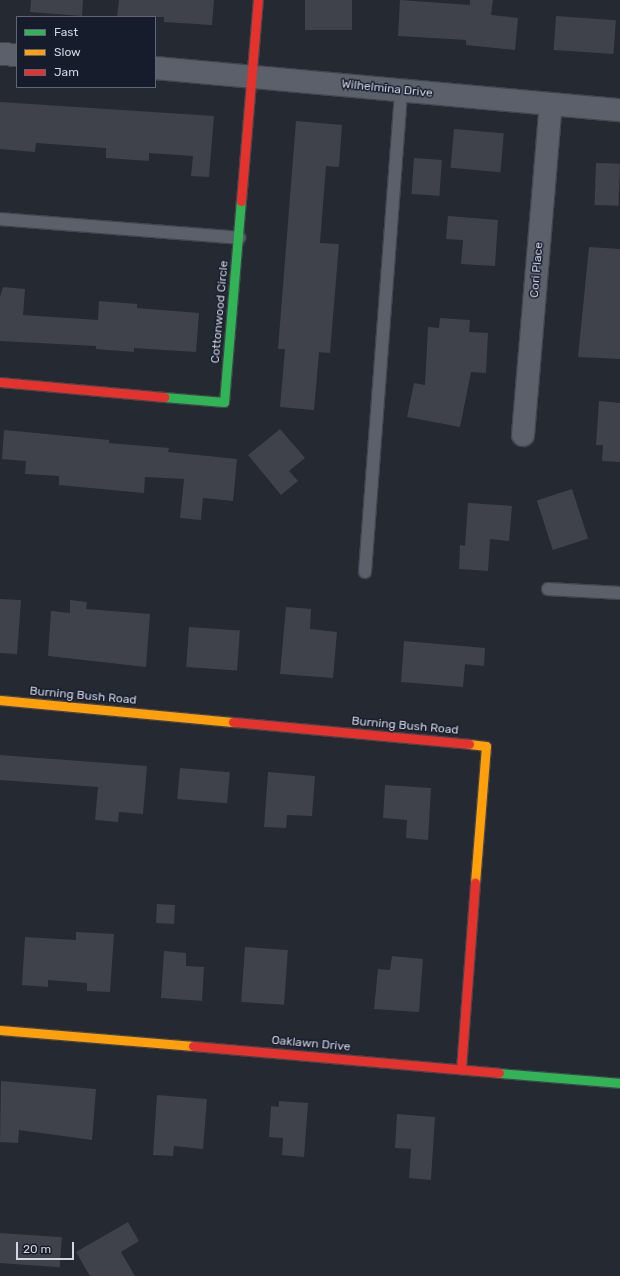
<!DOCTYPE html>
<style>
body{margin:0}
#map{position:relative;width:620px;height:1276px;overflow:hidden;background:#252932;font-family:Rubik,sans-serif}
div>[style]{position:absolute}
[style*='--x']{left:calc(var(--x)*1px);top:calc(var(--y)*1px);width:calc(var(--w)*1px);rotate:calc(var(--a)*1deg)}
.building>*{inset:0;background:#3f424a;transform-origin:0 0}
.roads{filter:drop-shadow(1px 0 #41454d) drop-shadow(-1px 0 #41454d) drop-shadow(0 1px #41454d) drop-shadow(0 -1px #41454d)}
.lane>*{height:12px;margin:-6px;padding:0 6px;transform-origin:6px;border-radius:6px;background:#5c606b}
.street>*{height:22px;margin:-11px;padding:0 11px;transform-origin:11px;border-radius:11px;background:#5c606b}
.fast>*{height:9px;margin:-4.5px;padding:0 4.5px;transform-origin:4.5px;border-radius:4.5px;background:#30b455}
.slow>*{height:9px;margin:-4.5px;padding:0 4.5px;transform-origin:4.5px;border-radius:4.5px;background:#ff9f0a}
.jam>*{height:9px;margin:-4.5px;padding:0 4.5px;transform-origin:4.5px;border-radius:4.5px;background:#e5322d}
span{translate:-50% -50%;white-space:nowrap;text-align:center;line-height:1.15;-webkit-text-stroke:3px #171c2d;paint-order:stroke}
.street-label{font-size:12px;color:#d0d5e0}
.legend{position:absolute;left:16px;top:16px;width:140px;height:72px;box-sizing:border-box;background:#171c2d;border:1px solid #616675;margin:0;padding:5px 7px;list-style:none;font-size:12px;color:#d0d5e0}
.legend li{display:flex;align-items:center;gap:8px;height:20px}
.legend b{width:20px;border:1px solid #616675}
.scale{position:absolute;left:16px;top:1242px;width:58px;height:18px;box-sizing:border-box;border:2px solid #d0d5e0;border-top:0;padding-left:5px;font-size:12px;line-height:14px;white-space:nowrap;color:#d0d5e0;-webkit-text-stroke:3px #171c2d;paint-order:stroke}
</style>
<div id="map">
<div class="building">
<div style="clip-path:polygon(31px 0,83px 0,82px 16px,30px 12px)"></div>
<div style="clip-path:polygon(119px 0,214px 0,212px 25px,164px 22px,164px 17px,117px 17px)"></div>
<div style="left:305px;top:0;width:47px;height:30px"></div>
<div style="clip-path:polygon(400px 0,470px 5px,470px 0,493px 0,491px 15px,518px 18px,515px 50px,466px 45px,466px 40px,398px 36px)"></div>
<div style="left:556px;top:16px;width:60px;height:34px;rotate:4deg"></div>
<div style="clip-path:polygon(0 102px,214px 116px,209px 177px,191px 176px,193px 156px,149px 153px,149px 161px,106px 158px,106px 148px,36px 143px,35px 152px,0 149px)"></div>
<div style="clip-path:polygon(296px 121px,342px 125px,339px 167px,326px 166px,320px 243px,339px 244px,330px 353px,319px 352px,314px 410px,280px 407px,285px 349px,278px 349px)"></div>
<div style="left:454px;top:129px;width:50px;height:39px;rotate:5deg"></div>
<div style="left:414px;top:158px;width:28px;height:36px;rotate:4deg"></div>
<div style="left:596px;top:163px;width:24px;height:42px;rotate:2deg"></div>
<div style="clip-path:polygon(448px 216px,498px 220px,495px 266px,461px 264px,463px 240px,446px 239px)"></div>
<div style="clip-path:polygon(589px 247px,620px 249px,620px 359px,578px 357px)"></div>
<div style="clip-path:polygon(3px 287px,25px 289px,23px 315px,98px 320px,99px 301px,137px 304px,137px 308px,199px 313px,196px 352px,134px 348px,134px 352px,96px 349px,96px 346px,0 341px,0 297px)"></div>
<div style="clip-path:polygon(440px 318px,470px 320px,469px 332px,488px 333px,486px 373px,471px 372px,460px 427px,407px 417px,414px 383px,425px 385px,428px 327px,439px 328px)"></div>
<div style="clip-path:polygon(599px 401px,620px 403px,620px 462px,602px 461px,603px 445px,596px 445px)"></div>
<div style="clip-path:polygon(280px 429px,305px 458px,289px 471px,298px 481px,281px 495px,248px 455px)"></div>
<div style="clip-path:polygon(4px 430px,109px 440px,109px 443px,169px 448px,168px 452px,237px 459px,233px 501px,203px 498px,201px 520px,180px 518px,184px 479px,145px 477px,144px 493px,59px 485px,59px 476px,25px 474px,26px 461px,2px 459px)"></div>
<div style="left:572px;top:489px;width:52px;height:37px;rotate:72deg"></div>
<div style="clip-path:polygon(468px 503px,512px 506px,509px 541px,490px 539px,488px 571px,459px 569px,460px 545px,465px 546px)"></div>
<div style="clip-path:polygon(0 599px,21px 600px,17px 654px,0 653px)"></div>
<div style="clip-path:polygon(70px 600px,87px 602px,86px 609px,150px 614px,146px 667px,48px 656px,51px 611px,70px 613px)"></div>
<div style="clip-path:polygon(286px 607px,311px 609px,310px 629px,337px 632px,333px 678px,280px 674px)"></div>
<div style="left:189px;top:627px;width:51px;height:40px;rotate:4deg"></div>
<div style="clip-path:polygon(404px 641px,485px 648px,484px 666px,465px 664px,463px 687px,401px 682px)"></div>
<div style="clip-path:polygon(0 755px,147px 766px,143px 814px,119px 812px,118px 822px,95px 820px,98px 787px,0 780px)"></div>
<div style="left:180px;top:768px;width:50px;height:31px;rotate:5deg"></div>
<div style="clip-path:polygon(268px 772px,315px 776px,312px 816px,287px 815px,286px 828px,264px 827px)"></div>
<div style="clip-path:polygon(385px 785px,431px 788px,428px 840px,406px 838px,407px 820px,383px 818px)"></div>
<div style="left:157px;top:904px;width:18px;height:19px;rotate:3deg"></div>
<div style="clip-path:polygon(76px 932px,114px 934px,110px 992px,87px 991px,87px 983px,48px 980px,48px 987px,22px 985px,25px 937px,76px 940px)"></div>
<div style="left:245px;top:947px;width:43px;height:55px;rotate:4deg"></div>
<div style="clip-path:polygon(164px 951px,186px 953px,186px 966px,204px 967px,202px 1001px,161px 998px)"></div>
<div style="clip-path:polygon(392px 956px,423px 959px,419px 1012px,374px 1009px,378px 969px,390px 970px)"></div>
<div style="clip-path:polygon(1px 1081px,96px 1089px,92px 1140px,19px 1130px,18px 1143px,0 1142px)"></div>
<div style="clip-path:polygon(157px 1095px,207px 1099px,203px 1149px,174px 1146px,173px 1156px,153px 1155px)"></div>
<div style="clip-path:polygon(279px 1101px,308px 1103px,304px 1157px,282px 1155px,283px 1138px,269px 1137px,271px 1106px,279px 1107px)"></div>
<div style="clip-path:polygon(397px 1114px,435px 1117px,431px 1180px,409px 1178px,411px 1149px,395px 1148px)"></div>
<div style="clip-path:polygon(128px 1222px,139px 1241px,121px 1252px,135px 1276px,90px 1276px,76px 1252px)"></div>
<div style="left:0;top:1233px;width:62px;height:30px;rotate:4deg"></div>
</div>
<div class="roads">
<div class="lane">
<div style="--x:0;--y:219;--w:240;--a:4.5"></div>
<div style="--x:365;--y:572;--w:482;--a:-85.7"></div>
<div style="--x:548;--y:589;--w:72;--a:3.2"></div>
</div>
<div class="street">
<div style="--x:0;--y:54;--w:17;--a:3"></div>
<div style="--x:155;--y:68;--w:467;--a:5.2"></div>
<div style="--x:523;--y:435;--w:331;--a:-85.2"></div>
</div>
<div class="fast">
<div style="--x:164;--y:397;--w:60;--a:4.8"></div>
<div style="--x:224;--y:402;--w:202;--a:-85.2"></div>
<div style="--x:499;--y:1073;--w:121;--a:4.7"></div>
</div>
<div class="slow">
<div style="--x:0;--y:700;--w:234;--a:5.4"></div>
<div style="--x:469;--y:744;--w:17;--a:7"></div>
<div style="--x:486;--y:746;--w:137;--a:94.6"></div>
<div style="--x:0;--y:1030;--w:194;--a:4.7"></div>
</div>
<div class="jam">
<div style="--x:241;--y:201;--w:202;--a:-85.2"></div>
<div style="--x:0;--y:382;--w:165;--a:5.2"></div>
<div style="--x:233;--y:722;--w:237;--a:5.3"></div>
<div style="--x:193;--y:1046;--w:307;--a:5"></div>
<div style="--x:461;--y:1069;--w:187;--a:-85.7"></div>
</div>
</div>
<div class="street-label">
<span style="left:387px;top:89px;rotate:6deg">Wilhelmina Drive</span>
<span style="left:537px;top:270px;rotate:-85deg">Cori Place</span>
<span style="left:220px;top:312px;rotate:-85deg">Cottonwood Circle</span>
<span style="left:83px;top:696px;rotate:5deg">Burning Bush Road</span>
<span style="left:405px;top:726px;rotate:5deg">Burning Bush Road</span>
<span style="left:311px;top:1044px;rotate:5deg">Oaklawn Drive</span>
</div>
<ul class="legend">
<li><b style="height:5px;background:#30b455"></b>Fast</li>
<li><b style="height:5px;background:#ff9f0a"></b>Slow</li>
<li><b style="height:5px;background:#e5322d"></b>Jam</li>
</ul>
<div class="scale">20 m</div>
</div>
